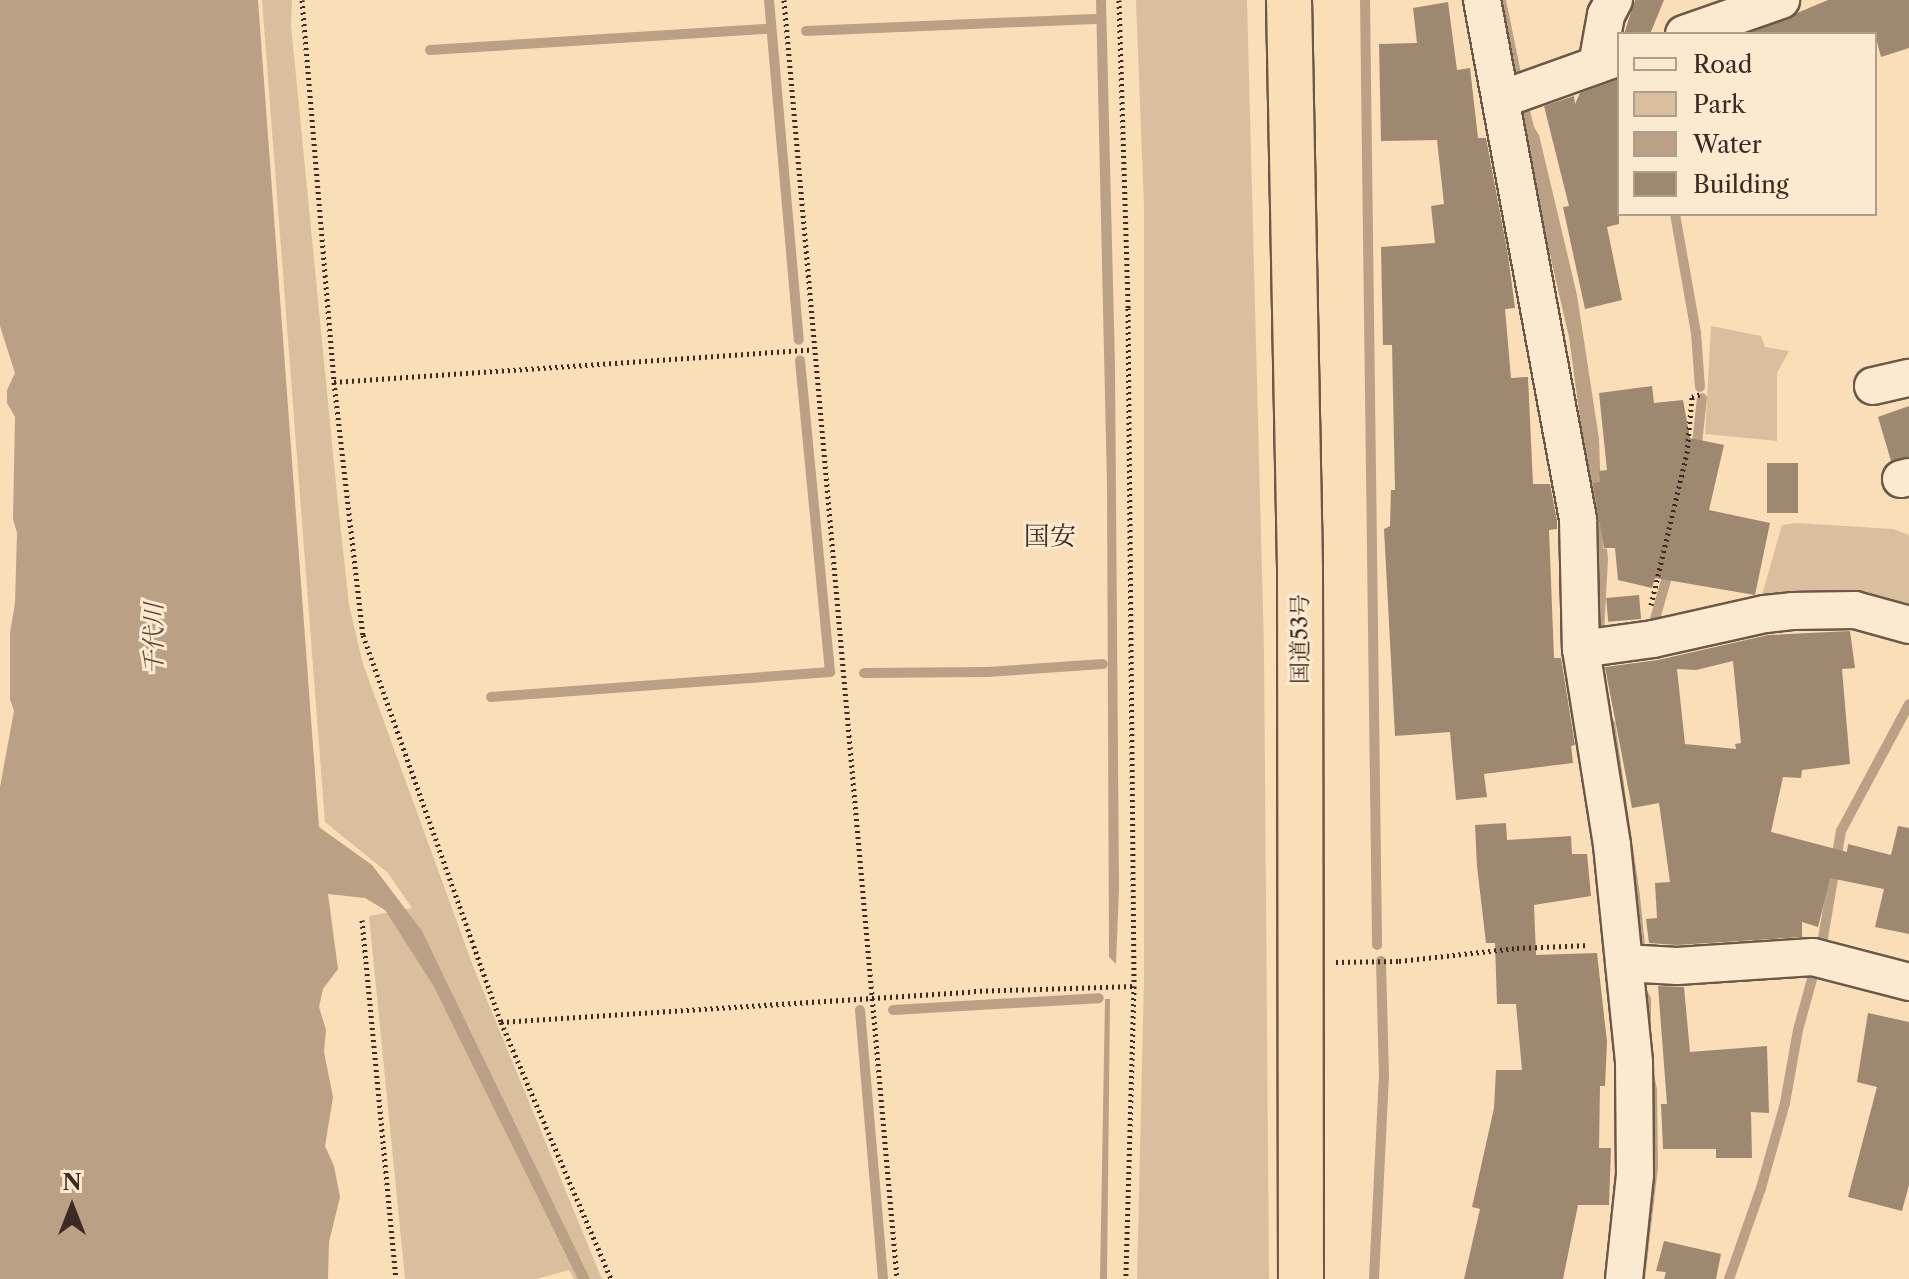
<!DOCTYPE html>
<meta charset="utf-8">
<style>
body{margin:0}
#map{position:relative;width:1909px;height:1279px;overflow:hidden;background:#fadeb7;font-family:"Libre Caslon Text","Noto Serif JP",serif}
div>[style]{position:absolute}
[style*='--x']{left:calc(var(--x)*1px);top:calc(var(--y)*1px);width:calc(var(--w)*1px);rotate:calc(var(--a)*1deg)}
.green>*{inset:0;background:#dabf9e}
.water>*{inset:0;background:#baa185}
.stream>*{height:10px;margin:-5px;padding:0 5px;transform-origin:5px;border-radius:5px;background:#baa185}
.building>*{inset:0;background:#9f8870;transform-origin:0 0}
.path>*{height:5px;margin-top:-2.5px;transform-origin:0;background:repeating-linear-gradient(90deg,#3d2a23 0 2px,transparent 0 6px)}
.roads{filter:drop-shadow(2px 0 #6c5748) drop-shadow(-2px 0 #6c5748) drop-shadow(0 2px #6c5748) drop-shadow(0 -2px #6c5748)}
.minor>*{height:36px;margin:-18px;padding:0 18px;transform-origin:18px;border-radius:18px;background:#fcead0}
.trunk>*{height:44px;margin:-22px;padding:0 22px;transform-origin:22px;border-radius:22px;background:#fadeb7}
span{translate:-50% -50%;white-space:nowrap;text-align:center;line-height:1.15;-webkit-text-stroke:6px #fcead0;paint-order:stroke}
.street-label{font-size:22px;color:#3d2a23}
.water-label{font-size:24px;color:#624e40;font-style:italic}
.quarter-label{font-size:26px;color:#3d2a23}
.legend{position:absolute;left:1617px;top:32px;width:260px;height:184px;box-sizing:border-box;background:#fcead0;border:2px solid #b09d8b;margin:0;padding:10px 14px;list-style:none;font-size:24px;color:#3d2a23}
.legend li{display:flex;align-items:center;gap:16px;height:40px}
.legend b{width:40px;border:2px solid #b09d8b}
.north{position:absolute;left:32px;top:1167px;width:80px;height:80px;-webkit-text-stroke:6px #fcead0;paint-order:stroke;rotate:0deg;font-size:22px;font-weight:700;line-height:32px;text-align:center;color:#3d2a23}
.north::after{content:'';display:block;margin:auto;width:28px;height:36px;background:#3d2a23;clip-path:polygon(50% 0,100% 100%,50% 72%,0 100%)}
</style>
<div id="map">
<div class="green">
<div style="clip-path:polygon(262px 0,292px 0,291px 25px,337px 494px,349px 605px,363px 664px,473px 966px,602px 1279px,574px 1279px,569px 1270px,536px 1279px,405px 1279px,369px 916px,412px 908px,388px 873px,325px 822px)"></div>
<div style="clip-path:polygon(1136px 0,1247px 0,1264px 650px,1269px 1279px,1137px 1279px,1144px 979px,1144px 207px)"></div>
<div style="clip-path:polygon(1711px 326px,1761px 336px,1765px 347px,1789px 351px,1777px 373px,1777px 441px,1705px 434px)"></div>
<div style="clip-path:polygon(1796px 523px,1893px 529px,1909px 535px,1909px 618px,1758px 609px,1782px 525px)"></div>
</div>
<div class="water">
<div style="clip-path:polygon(0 0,258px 0,319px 827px,372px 865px,422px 931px,590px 1279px,578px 1279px,433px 985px,385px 910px,365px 898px,328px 894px,338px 969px,323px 989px,319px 1007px,326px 1030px,324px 1052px,333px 1097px,325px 1146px,334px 1166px,340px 1197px,329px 1242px,328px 1279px,0 1279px,0 787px,14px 711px,10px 699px,10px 633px,15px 603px,17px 533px,13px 519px,15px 417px,7px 403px,7px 390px,15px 373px,0 326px)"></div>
<div style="clip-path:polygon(1096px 0,1106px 0,1115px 366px,1119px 889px,1116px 964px,1109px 957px,1107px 484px)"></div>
<div style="clip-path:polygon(1491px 0,1506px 0,1522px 78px,1534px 127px,1539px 135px,1577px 295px,1599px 439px,1603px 548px,1607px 549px,1608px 559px,1604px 633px,1590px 634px,1592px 546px,1583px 441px,1569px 337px)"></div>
<div style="clip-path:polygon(1609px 716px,1615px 722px,1640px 896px,1646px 956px,1640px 976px,1651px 998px,1651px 1060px,1657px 1089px,1658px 1167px,1645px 1279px,1633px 1279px)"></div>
<div style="clip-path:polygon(1105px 999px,1110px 999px,1107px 1279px,1100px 1279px)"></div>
</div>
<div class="stream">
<div style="--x:769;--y:0;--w:341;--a:85"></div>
<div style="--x:1365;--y:0;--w:945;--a:89.27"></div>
<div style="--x:806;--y:31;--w:289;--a:-2.4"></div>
<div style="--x:430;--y:50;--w:337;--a:-3.6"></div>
<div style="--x:1675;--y:214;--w:121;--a:80"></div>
<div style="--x:1696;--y:333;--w:54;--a:85.8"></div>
<div style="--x:1696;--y:453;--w:55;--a:-83.8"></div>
<div style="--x:1653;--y:626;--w:58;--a:-74.1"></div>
<div style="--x:864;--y:673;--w:123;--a:-0.5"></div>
<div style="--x:987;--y:672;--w:116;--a:-3.9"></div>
<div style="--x:491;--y:697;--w:340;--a:-4.2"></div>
<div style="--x:830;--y:672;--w:313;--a:-95.5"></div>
<div style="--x:1821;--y:950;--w:121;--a:-80.5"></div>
<div style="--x:1841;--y:831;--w:144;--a:-61.8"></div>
<div style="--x:860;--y:1010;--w:270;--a:85.1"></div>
<div style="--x:893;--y:1010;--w:206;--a:-3.3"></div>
<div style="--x:1374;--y:1279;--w:202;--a:-87.2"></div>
<div style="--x:1384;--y:1077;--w:116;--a:-91.5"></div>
<div style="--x:1729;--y:1279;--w:96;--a:-70.6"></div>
<div style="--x:1761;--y:1188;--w:88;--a:-74.2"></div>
<div style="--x:1785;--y:1103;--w:74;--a:-79.9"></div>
<div style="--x:1798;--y:1030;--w:60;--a:-74.6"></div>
</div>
<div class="building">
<div style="clip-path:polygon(1635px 0,1664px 0,1650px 34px,1624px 34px)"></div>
<div style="clip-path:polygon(1828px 0,1909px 0,1909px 48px,1881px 57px,1875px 34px,1747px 34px)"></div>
<div style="clip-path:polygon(1448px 2px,1457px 70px,1470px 68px,1478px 138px,1486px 138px,1508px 255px,1515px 308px,1505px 309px,1511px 378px,1528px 377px,1533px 484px,1550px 484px,1557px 521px,1557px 529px,1549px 530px,1554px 658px,1561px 658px,1575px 745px,1571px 746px,1573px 763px,1484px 774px,1487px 797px,1456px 800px,1450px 732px,1395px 736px,1384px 529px,1390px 526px,1391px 490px,1395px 490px,1392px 345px,1383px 345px,1381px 247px,1435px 243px,1431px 206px,1444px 204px,1437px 140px,1381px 141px,1379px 44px,1417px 43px,1413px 8px)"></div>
<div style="clip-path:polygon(1619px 79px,1619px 224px,1607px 227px,1622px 300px,1585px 309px,1563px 207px,1569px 206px,1544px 106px,1574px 96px,1575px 104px,1580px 93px)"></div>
<div style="clip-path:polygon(1652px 386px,1654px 403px,1683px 400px,1690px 438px,1724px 445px,1709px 510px,1770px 523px,1755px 595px,1655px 578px,1652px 588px,1618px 580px,1615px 548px,1604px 548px,1593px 483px,1600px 482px,1599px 471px,1607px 470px,1599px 393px)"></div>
<div style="clip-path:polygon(1909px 406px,1909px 457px,1891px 461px,1878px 417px)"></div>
<div style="left:1767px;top:463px;width:31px;height:50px"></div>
<div style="left:1639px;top:595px;width:24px;height:33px;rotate:85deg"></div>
<div style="clip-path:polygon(evenodd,1850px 631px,1855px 668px,1842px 669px,1850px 764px,1802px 770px,1801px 778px,1783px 777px,1771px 832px,1847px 852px,1848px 844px,1891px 855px,1898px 826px,1909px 828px,1909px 934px,1875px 927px,1884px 889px,1830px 878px,1818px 927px,1802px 922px,1802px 937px,1677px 945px,1649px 943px,1646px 919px,1657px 918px,1655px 883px,1670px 882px,1659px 803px,1632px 808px,1605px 667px,1658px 660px,1768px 635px,1850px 631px,1733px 661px,1741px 743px,1735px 744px,1736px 749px,1685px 744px,1677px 669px,1696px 670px,1733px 661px)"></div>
<div style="clip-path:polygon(1506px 823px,1507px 840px,1571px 836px,1572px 854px,1587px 854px,1591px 896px,1534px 905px,1536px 955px,1597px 953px,1607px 1042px,1605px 1086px,1600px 1086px,1599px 1148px,1611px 1148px,1609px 1205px,1578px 1205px,1563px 1279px,1464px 1279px,1480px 1209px,1472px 1207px,1494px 1108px,1496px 1070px,1522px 1070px,1516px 1004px,1497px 1004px,1495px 943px,1486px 943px,1477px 866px,1475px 825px)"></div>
<div style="clip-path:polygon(1658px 986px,1684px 987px,1690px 1052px,1767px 1046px,1769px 1113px,1751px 1112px,1752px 1158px,1716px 1158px,1716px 1149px,1663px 1149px,1661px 1104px,1667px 1104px)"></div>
<div style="clip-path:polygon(1868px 1013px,1909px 1022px,1909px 1185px,1902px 1211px,1848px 1197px,1877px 1087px,1857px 1082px)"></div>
<div style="clip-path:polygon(1664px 1241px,1721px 1254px,1716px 1279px,1664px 1279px,1666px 1272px,1656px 1271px)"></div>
</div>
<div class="path">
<div style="--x:302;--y:0;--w:383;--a:85.2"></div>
<div style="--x:334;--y:382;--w:255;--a:83.5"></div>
<div style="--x:363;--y:635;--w:411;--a:70.4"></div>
<div style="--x:501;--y:1022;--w:280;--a:66.8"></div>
<div style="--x:784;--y:0;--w:1284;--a:84.95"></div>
<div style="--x:1119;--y:0;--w:308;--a:88.3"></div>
<div style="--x:1128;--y:308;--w:678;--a:89.49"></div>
<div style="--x:1134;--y:986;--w:293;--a:91.6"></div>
<div style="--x:334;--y:382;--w:479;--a:-3.9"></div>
<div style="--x:1651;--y:605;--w:156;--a:-76.7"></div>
<div style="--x:1687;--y:453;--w:56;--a:-84.9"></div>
<div style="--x:1692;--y:397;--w:9;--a:-18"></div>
<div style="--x:362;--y:920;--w:361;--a:84.6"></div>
<div style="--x:1336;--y:962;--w:63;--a:-0.9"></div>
<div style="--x:1399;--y:961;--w:119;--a:-6.3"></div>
<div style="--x:1517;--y:948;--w:72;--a:-2.4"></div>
<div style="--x:501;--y:1022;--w:474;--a:-3.7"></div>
<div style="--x:974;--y:991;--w:160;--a:-1.8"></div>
</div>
<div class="roads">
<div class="minor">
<div style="--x:1482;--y:0;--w:528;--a:79.52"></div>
<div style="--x:1578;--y:519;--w:130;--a:88.7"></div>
<div style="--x:1581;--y:649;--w:198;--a:81"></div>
<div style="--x:1612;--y:845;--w:218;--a:84.2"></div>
<div style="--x:1634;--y:1062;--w:113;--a:89.5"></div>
<div style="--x:1635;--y:1175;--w:105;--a:96"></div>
<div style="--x:1684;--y:34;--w:103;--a:-19.3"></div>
<div style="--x:1597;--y:65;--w:51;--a:-79.8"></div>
<div style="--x:1606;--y:15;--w:17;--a:-62"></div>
<div style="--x:1502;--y:99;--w:124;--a:-19.7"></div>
<div style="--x:1873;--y:386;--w:37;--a:-13"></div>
<div style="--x:1901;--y:479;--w:8;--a:-14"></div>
<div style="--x:1581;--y:649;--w:73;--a:-7.9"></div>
<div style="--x:1653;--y:639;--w:115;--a:-12.6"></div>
<div style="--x:1765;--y:614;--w:27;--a:-6"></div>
<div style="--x:1792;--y:611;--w:63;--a:-0.9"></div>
<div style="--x:1855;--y:610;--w:56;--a:15.5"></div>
<div style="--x:1624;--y:963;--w:53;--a:3.2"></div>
<div style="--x:1677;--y:966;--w:136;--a:-3.8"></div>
<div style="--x:1813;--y:957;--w:99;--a:14.6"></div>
</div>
<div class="trunk">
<div style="--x:1289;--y:0;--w:570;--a:88.89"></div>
<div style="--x:1300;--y:570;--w:709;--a:89.92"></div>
</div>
</div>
<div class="street-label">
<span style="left:1300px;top:639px;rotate:-90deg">国道53号</span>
</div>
<div class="water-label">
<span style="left:154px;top:639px;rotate:-90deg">千代川</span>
</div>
<div class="quarter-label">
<span style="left:1050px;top:537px">国安</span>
</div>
<ul class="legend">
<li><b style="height:10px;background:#fcead0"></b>Road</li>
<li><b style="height:22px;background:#dabf9e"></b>Park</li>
<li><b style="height:22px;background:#baa185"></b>Water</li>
<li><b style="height:22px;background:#9f8870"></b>Building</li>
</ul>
<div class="north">N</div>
</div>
